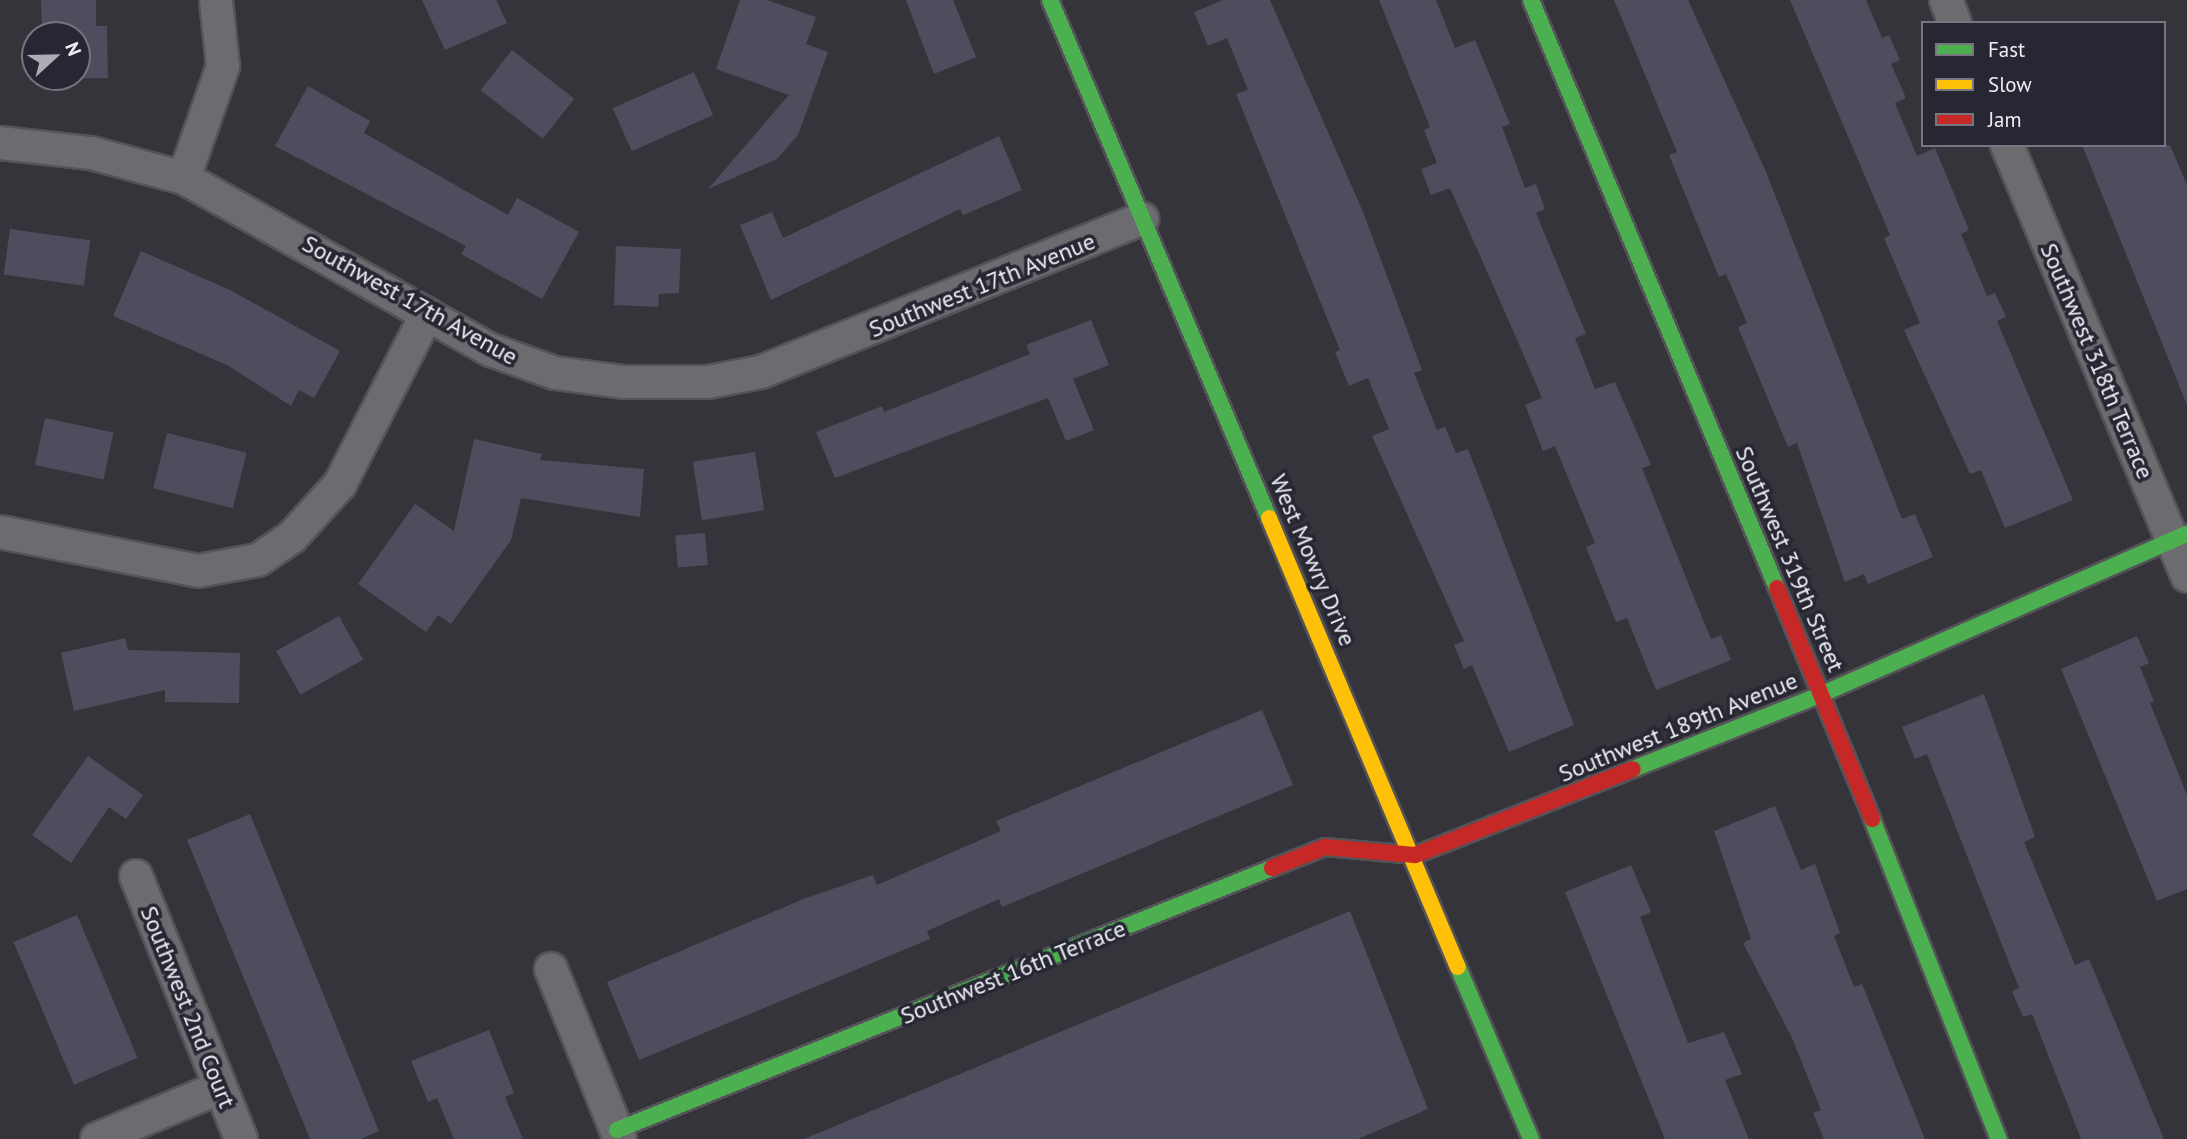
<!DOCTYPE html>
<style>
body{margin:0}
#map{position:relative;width:2187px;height:1139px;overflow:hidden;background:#34343a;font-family:"PT Sans",sans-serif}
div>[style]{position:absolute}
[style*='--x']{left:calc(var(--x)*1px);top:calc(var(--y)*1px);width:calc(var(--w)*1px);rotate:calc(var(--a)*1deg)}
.building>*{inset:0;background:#4e4d5d;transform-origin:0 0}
.roads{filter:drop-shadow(2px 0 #535358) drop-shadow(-2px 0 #535358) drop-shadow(0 2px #535358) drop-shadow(0 -2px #535358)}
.street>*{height:32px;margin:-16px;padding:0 16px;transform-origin:16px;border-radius:16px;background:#6b6b70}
.fast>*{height:16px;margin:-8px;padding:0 8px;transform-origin:8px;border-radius:8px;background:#4caf50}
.slow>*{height:16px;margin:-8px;padding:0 8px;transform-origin:8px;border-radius:8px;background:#ffc107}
.jam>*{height:16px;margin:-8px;padding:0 8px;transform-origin:8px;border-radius:8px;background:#c62828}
span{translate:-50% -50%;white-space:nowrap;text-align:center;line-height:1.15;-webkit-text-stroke:7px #272733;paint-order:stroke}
.street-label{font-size:24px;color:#ededf5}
.legend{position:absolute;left:1921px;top:21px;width:245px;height:126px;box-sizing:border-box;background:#272733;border:2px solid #767681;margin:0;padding:9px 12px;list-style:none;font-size:21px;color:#ededf5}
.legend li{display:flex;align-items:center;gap:14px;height:35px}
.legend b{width:35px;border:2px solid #767681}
.north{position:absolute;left:21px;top:21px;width:70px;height:70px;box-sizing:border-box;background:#272733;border:2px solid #767681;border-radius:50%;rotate:68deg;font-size:19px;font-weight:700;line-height:28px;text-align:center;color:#ededf5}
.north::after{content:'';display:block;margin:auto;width:24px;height:32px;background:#acacb4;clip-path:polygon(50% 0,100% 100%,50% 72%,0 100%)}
</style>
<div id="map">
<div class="building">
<div style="clip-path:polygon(41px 0,96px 0,96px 26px,107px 26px,108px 78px,42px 79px,77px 77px,77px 35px,42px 35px)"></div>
<div style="clip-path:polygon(422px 0,496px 0,507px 23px,445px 50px)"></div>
<div style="clip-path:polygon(740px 0,767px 0,816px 17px,806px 44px,828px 52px,798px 135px,777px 159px,708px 189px,789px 95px,716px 69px)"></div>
<div style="clip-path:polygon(906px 0,953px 0,976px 57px,934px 74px)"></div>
<div style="clip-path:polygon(1223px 0,1270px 0,1363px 212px,1422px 370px,1414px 373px,1437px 430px,1445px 427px,1456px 453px,1468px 449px,1574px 725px,1509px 752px,1472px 665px,1464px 669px,1454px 645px,1464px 641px,1372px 436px,1389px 429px,1368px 378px,1349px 386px,1335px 352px,1340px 350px,1236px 94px,1248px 90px,1227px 38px,1208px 46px,1194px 12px)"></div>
<div style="clip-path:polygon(1379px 0,1436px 0,1455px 48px,1475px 40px,1510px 124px,1502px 127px,1525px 188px,1536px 184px,1545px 209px,1536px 213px,1586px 334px,1575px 338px,1595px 389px,1615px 382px,1651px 465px,1642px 468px,1697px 605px,1711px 639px,1721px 635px,1731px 660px,1656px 690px,1627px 618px,1616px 622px,1586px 547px,1595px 543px,1555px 446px,1543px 451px,1525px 405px,1542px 398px,1515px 335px,1450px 188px,1431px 195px,1421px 169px,1437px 163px,1424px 130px,1430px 127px)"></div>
<div style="clip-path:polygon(1614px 0,1688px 0,1766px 172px,1902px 519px,1915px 514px,1933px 557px,1868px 584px,1864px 574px,1845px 582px,1797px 443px,1788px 447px,1738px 327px,1747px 323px,1726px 274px,1719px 277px,1669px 155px,1677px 152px)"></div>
<div style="clip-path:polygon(1790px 0,1866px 0,1882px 38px,1889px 35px,1900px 60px,1891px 64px,1906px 98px,1895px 103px,1917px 156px,1935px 148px,1969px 230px,1961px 234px,1987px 296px,1995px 293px,2006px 317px,1997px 321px,2073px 500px,2005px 528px,1981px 470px,1970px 474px,1904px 330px,1920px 323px,1884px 238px,1890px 235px)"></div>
<div style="left:512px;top:50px;width:79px;height:51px;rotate:38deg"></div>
<div style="left:694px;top:72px;width:47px;height:89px;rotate:66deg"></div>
<div style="clip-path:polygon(308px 86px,370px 121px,364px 133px,508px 215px,517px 198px,579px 232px,542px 299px,461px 254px,466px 246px,275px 146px)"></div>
<div style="clip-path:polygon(999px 136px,1022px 190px,963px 215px,960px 209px,771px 300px,740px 225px,772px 212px,783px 238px)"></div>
<div style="clip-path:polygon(2082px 145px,2170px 145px,2187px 185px,2187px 405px)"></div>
<div style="left:10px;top:229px;width:81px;height:46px;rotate:8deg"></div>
<div style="clip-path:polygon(616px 246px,681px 249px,679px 293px,659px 294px,658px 307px,614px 305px)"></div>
<div style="clip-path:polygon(141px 251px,230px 290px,340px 351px,314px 398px,299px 390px,291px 406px,227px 365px,113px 316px)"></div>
<div style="clip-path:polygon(1091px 320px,1109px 365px,1073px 379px,1094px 430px,1066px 441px,1048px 398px,835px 478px,816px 432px,882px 406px,884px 412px,1030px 354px,1026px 345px)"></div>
<div style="left:45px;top:418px;width:70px;height:48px;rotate:12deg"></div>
<div style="left:167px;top:433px;width:82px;height:57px;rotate:14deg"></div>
<div style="clip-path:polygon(474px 439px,542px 454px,540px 460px,644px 469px,640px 517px,521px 498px,511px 540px,451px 624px,438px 615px,426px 632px,358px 584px,415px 504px,454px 531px)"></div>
<div style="left:755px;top:452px;width:59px;height:63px;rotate:81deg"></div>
<div style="left:705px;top:533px;width:32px;height:30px;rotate:85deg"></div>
<div style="left:339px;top:616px;width:50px;height:72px;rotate:61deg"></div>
<div style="clip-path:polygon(2137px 636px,2149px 663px,2140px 667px,2154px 701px,2150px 703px,2187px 795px,2187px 889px,2157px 901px,2061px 669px)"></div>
<div style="clip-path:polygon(125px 638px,128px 650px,240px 653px,239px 703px,165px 702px,165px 690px,74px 711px,61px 653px)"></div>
<div style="clip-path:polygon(1984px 694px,2035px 837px,2024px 842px,2075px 965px,2089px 959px,2164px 1139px,2081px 1139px,2032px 1014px,2023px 1017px,2012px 991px,2019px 988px,1927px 754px,1915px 759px,1902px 727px)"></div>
<div style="clip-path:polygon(1262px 710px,1293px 785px,1002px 907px,999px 899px,927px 931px,930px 939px,639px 1060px,607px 982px,806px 898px,873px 875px,877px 885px,1001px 831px,996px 821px)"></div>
<div style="clip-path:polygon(88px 756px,143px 795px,126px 819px,109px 807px,71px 863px,32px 835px)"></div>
<div style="clip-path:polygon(1775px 806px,1801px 870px,1815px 864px,1840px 933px,1834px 936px,1854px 987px,1862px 984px,1925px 1139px,1824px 1139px,1813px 1113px,1821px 1110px,1792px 1038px,1743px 943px,1751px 939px,1714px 831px)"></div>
<div style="clip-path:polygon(250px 814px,379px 1131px,361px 1139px,310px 1139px,187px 840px)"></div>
<div style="clip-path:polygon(1631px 865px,1651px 912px,1640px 917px,1688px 1043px,1724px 1032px,1742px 1074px,1725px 1080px,1749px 1139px,1665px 1139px,1565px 892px)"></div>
<div style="clip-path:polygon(1350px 911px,1428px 1109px,1358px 1139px,804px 1139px)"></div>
<div style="left:77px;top:915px;width:155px;height:69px;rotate:67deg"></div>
<div style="clip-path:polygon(489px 1030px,514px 1093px,505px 1097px,523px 1139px,454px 1139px,437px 1098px,428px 1102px,411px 1061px)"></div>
</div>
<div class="roads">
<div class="street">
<div style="--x:1946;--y:0;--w:25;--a:69"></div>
<div style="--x:0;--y:143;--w:92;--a:6.3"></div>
<div style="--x:91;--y:153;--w:96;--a:15"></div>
<div style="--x:184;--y:178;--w:352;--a:29.3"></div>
<div style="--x:491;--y:350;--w:68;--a:19.8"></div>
<div style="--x:555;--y:373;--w:70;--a:7.4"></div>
<div style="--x:624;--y:382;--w:84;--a:0"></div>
<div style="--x:708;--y:382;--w:54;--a:-10.7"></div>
<div style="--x:761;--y:372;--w:411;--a:-21.9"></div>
<div style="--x:2007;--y:145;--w:467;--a:67.3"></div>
<div style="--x:184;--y:178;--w:119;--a:-70.8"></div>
<div style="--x:223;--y:66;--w:66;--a:-96.1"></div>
<div style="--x:0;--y:532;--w:202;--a:11.1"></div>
<div style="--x:198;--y:571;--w:61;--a:-10.4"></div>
<div style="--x:258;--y:560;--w:41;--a:-34.1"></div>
<div style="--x:292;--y:537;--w:72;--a:-47.8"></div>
<div style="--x:340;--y:484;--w:191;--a:-62.9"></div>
<div style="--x:136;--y:876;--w:283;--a:68.2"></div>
<div style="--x:551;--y:969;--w:183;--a:67.9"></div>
<div style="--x:97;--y:1139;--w:132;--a:-22.7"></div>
</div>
<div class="fast">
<div style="--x:1050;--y:0;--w:562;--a:67.08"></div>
<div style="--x:1531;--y:0;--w:637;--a:67.3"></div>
<div style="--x:1633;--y:769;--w:203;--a:-21.6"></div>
<div style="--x:1822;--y:694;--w:399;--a:-23.7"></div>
<div style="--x:1872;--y:819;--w:344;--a:68.4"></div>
<div style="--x:1458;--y:967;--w:187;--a:67"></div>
<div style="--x:617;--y:1130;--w:705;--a:-21.8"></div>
</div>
<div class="slow">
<div style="--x:1269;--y:518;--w:487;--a:67.2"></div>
</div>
<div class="jam">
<div style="--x:1777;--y:588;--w:250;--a:67.6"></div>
<div style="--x:1272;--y:868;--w:57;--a:-21.6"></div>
<div style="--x:1325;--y:847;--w:90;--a:5.1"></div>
<div style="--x:1415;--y:855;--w:234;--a:-21.5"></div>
</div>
</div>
<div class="street-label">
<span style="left:982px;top:285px;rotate:-22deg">Southwest 17th Avenue</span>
<span style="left:410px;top:300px;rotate:29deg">Southwest 17th Avenue</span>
<span style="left:2097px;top:361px;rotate:67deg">Southwest 318th Terrace</span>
<span style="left:1790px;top:559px;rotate:67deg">Southwest 319th Street</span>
<span style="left:1313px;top:560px;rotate:67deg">West Mowry Drive</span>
<span style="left:1678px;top:727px;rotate:-22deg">Southwest 189th Avenue</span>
<span style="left:1013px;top:972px;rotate:-22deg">Southwest 16th Terrace</span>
<span style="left:188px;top:1007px;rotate:68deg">Southwest 2nd Court</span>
</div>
<ul class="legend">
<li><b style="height:9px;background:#4caf50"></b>Fast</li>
<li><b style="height:9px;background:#ffc107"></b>Slow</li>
<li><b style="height:9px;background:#c62828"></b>Jam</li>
</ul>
<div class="north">N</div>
</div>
